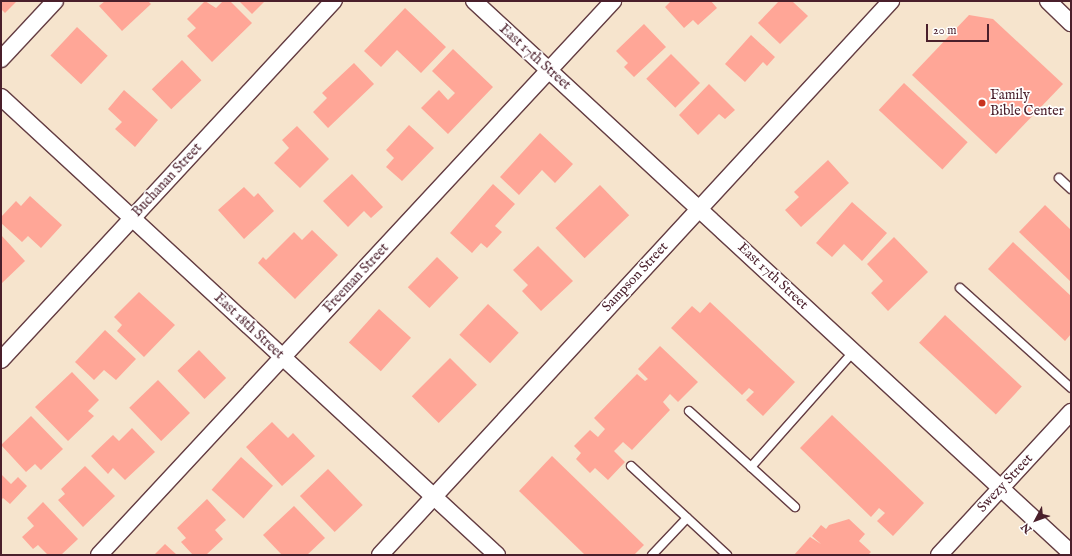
<!DOCTYPE html>
<style>
body{margin:0}
#map{position:relative;width:1072px;height:556px;overflow:hidden;background:#f6e4cd;font-family:"IM FELL English",serif}
div>[style]{position:absolute}
[style*='--x']{left:calc(var(--x)*1px);top:calc(var(--y)*1px);width:calc(var(--w)*1px);rotate:calc(var(--a)*1deg)}
.building>*{inset:0;background:#ffa697;transform-origin:0 0}
.roads{filter:drop-shadow(1px 0 #643d43) drop-shadow(-1px 0 #643d43) drop-shadow(0 1px #643d43) drop-shadow(0 -1px #643d43)}
.service>*{height:8px;margin:-4px;padding:0 4px;transform-origin:4px;border-radius:4px;background:#fff}
.minor>*{height:16px;margin:-8px;padding:0 8px;transform-origin:8px;border-radius:8px;background:#fff}
.dots>*{width:11px;height:11px;translate:-50% -50%;box-sizing:border-box;border:2px solid #fff;border-radius:50%}
span{translate:-50% -50%;white-space:nowrap;text-align:center;line-height:1.15;-webkit-text-stroke:3.5px #fff;paint-order:stroke}
.street-label{font-size:14px;color:#4a1f2b}
.poi-label{font-size:14px;color:#4a1f2b}
.left{translate:0 -50%;text-align:left}
.frame{position:absolute;inset:0;border:2px solid #4a1f2b;pointer-events:none}
.north{position:absolute;left:1016px;top:500px;width:40px;height:40px;-webkit-text-stroke:3px #fff;paint-order:stroke;rotate:229deg;font-size:11px;font-weight:700;line-height:16px;text-align:center;color:#4a1f2b}
.north::after{content:'';display:block;margin:auto;width:14px;height:18px;background:#4a1f2b;clip-path:polygon(50% 0,100% 100%,50% 72%,0 100%)}
.scale{position:absolute;left:926px;top:24px;width:63px;height:18px;box-sizing:border-box;border:2px solid #4a1f2b;border-top:0;padding-left:5px;font-size:12px;line-height:14px;white-space:nowrap;color:#4a1f2b;-webkit-text-stroke:3px #fff;paint-order:stroke}
</style>
<div id="map">
<div class="building">
<div style="clip-path:polygon(1px 1px,17px 1px,5px 13px,1px 9px)"></div>
<div style="clip-path:polygon(105px 1px,148px 1px,151px 4px,122px 31px,99px 6px)"></div>
<div style="clip-path:polygon(205px 1px,216px 8px,223px 1px,230px 1px,252px 23px,212px 62px,187px 36px,196px 28px,187px 19px)"></div>
<div style="clip-path:polygon(239px 1px,265px 1px,252px 14px)"></div>
<div style="clip-path:polygon(671px 1px,711px 1px,717px 8px,698px 25px,693px 20px,684px 28px,665px 7px)"></div>
<div style="clip-path:polygon(779px 1px,792px 1px,808px 16px,780px 44px,758px 23px)"></div>
<div style="clip-path:polygon(405px 8px,446px 47px,421px 73px,397px 50px,381px 67px,364px 51px)"></div>
<div style="clip-path:polygon(969px 15px,993px 19px,1063px 84px,996px 154px,912px 75px)"></div>
<div style="clip-path:polygon(644px 24px,666px 47px,634px 77px,624px 67px,628px 63px,616px 51px)"></div>
<div style="left:77px;top:27px;width:42px;height:39px;rotate:43deg"></div>
<div style="clip-path:polygon(751px 35px,775px 57px,767px 66px,763px 62px,745px 82px,725px 64px)"></div>
<div style="clip-path:polygon(453px 49px,493px 87px,448px 134px,421px 108px,439px 90px,448px 100px,455px 93px,432px 71px)"></div>
<div style="left:671px;top:54px;width:41px;height:35px;rotate:45deg"></div>
<div style="left:182px;top:60px;width:28px;height:42px;rotate:46deg"></div>
<div style="clip-path:polygon(354px 63px,374px 84px,328px 128px,313px 112px,327px 98px,322px 93px)"></div>
<div style="left:904px;top:83px;width:87px;height:37px;rotate:43deg"></div>
<div style="clip-path:polygon(709px 84px,735px 110px,725px 119px,719px 114px,698px 135px,679px 115px)"></div>
<div style="clip-path:polygon(124px 90px,158px 120px,135px 147px,115px 129px,122px 122px,108px 109px)"></div>
<div style="clip-path:polygon(409px 125px,434px 148px,402px 181px,386px 167px,394px 158px,386px 150px)"></div>
<div style="clip-path:polygon(297px 126px,329px 159px,300px 188px,274px 163px,289px 148px,282px 140px)"></div>
<div style="clip-path:polygon(540px 133px,573px 164px,555px 183px,542px 170px,519px 195px,500px 177px)"></div>
<div style="clip-path:polygon(828px 160px,849px 183px,801px 227px,785px 210px,799px 197px,794px 192px)"></div>
<div style="clip-path:polygon(352px 174px,383px 207px,371px 218px,364px 211px,348px 227px,323px 201px)"></div>
<div style="clip-path:polygon(493px 184px,515px 204px,495px 226px,502px 232px,487px 248px,481px 243px,472px 253px,450px 233px)"></div>
<div style="left:600px;top:185px;width:42px;height:62px;rotate:46deg"></div>
<div style="clip-path:polygon(244px 187px,254px 197px,258px 193px,274px 211px,244px 239px,218px 210px)"></div>
<div style="clip-path:polygon(30px 196px,62px 225px,41px 248px,28px 236px,22px 242px,1px 223px,1px 217px,16px 201px,21px 206px)"></div>
<div style="clip-path:polygon(852px 202px,887px 233px,862px 261px,844px 244px,832px 257px,816px 243px)"></div>
<div style="clip-path:polygon(1045px 205px,1071px 230px,1071px 282px,1019px 232px)"></div>
<div style="clip-path:polygon(312px 230px,338px 255px,295px 299px,258px 263px,263px 257px,266px 260px,294px 232px,302px 240px)"></div>
<div style="clip-path:polygon(1px 235px,25px 261px,1px 284px)"></div>
<div style="clip-path:polygon(894px 237px,928px 272px,888px 311px,871px 293px,883px 281px,867px 264px)"></div>
<div style="clip-path:polygon(1013px 242px,1071px 296px,1071px 334px,1065px 341px,988px 269px)"></div>
<div style="clip-path:polygon(538px 246px,573px 281px,541px 311px,522px 291px,528px 285px,513px 270px)"></div>
<div style="left:437px;top:257px;width:30px;height:42px;rotate:44deg"></div>
<div style="clip-path:polygon(139px 292px,175px 325px,144px 357px,117px 331px,122px 325px,114px 317px)"></div>
<div style="clip-path:polygon(710px 302px,795px 382px,763px 416px,746px 400px,754px 392px,749px 388px,742px 395px,671px 328px,692px 306px,700px 313px)"></div>
<div style="left:488px;top:304px;width:42px;height:42px;rotate:43deg"></div>
<div style="left:379px;top:309px;width:43px;height:45px;rotate:42deg"></div>
<div style="left:945px;top:315px;width:105px;height:38px;rotate:43deg"></div>
<div style="clip-path:polygon(105px 330px,136px 359px,116px 380px,104px 370px,94px 380px,75px 362px)"></div>
<div style="clip-path:polygon(660px 346px,698px 382px,678px 402px,670px 394px,663px 402px,670px 410px,632px 450px,623px 442px,614px 451px,625px 462px,608px 480px,595px 468px,590px 473px,576px 459px,581px 453px,574px 446px,590px 430px,598px 437px,605px 429px,594px 418px,637px 374px,645px 381px,648px 379px,638px 369px)"></div>
<div style="left:199px;top:350px;width:39px;height:30px;rotate:46deg"></div>
<div style="left:450px;top:358px;width:38px;height:54px;rotate:45deg"></div>
<div style="clip-path:polygon(72px 372px,99px 400px,88px 411px,94px 416px,68px 441px,35px 407px)"></div>
<div style="left:158px;top:380px;width:46px;height:40px;rotate:46deg"></div>
<div style="clip-path:polygon(832px 415px,924px 503px,893px 536px,877px 521px,885px 513px,879px 508px,871px 517px,800px 448px)"></div>
<div style="clip-path:polygon(31px 416px,63px 449px,41px 470px,35px 464px,26px 472px,1px 445px)"></div>
<div style="clip-path:polygon(272px 422px,288px 438px,293px 433px,315px 456px,282px 486px,246px 447px)"></div>
<div style="clip-path:polygon(132px 428px,155px 452px,125px 480px,113px 468px,108px 474px,91px 456px,113px 435px,119px 441px)"></div>
<div style="clip-path:polygon(552px 456px,644px 545px,634px 555px,585px 555px,519px 491px)"></div>
<div style="left:241px;top:457px;width:43px;height:44px;rotate:42deg"></div>
<div style="clip-path:polygon(85px 466px,115px 496px,83px 527px,58px 500px,65px 494px,61px 489px)"></div>
<div style="left:328px;top:469px;width:50px;height:39px;rotate:46deg"></div>
<div style="clip-path:polygon(1px 474px,11px 484px,18px 477px,27px 486px,10px 504px,3px 498px,1px 500px)"></div>
<div style="clip-path:polygon(207px 499px,226px 520px,215px 530px,223px 539px,206px 555px,193px 555px,181px 542px,186px 538px,177px 528px)"></div>
<div style="clip-path:polygon(43px 502px,78px 539px,61px 555px,48px 555px,38px 545px,33px 549px,22px 537px,34px 526px,27px 518px)"></div>
<div style="clip-path:polygon(294px 506px,325px 538px,307px 555px,282px 555px,263px 535px)"></div>
<div style="clip-path:polygon(849px 519px,865px 534px,859px 541px,871px 552px,868px 555px,794px 555px,810px 537px,821px 544px,812px 536px,821px 525px,826px 529px,829px 525px)"></div>
<div style="clip-path:polygon(165px 544px,177px 555px,154px 555px)"></div>
</div>
<div class="roads">
<div class="service">
<div style="--x:1059;--y:178;--w:16;--a:43"></div>
<div style="--x:960;--y:288;--w:149;--a:42"></div>
<div style="--x:689;--y:411;--w:84;--a:42.1"></div>
<div style="--x:631;--y:466;--w:131;--a:42.8"></div>
<div style="--x:795;--y:507;--w:59;--a:-137.7"></div>
<div style="--x:751;--y:467;--w:155;--a:-48.4"></div>
<div style="--x:652;--y:555;--w:51;--a:-46.6"></div>
</div>
<div class="minor">
<div style="--x:474;--y:1;--w:813;--a:42.76"></div>
<div style="--x:1048;--y:1;--w:32;--a:44"></div>
<div style="--x:1;--y:59;--w:79;--a:-47"></div>
<div style="--x:1;--y:97;--w:675;--a:42.72"></div>
<div style="--x:1;--y:360;--w:490;--a:-47.2"></div>
<div style="--x:99;--y:555;--w:756;--a:-47.14"></div>
<div style="--x:380;--y:555;--w:754;--a:-47.31"></div>
<div style="--x:939;--y:555;--w:195;--a:-47.3"></div>
</div>
</div>
<div class="dots">
<div style="left:982px;top:103px;background:#c8321e"></div>
</div>
<div class="street-label">
<span style="left:535px;top:57px;rotate:42deg">East 17th Street</span>
<span style="left:167px;top:180px;rotate:-47deg">Buchanan Street</span>
<span style="left:773px;top:276px;rotate:43deg">East 17th Street</span>
<span style="left:635px;top:277px;rotate:-47deg">Sampson Street</span>
<span style="left:356px;top:278px;rotate:-47deg">Freeman Street</span>
<span style="left:249px;top:326px;rotate:43deg">East 18th Street</span>
<span style="left:1005px;top:483px;rotate:-47deg">Swezy Street</span>
</div>
<div class="poi-label">
<span class="left" style="left:990px;top:103px">Family<br>Bible Center</span>
</div>
<div class="frame"></div>
<div class="north">N</div>
<div class="scale">20 m</div>
</div>
